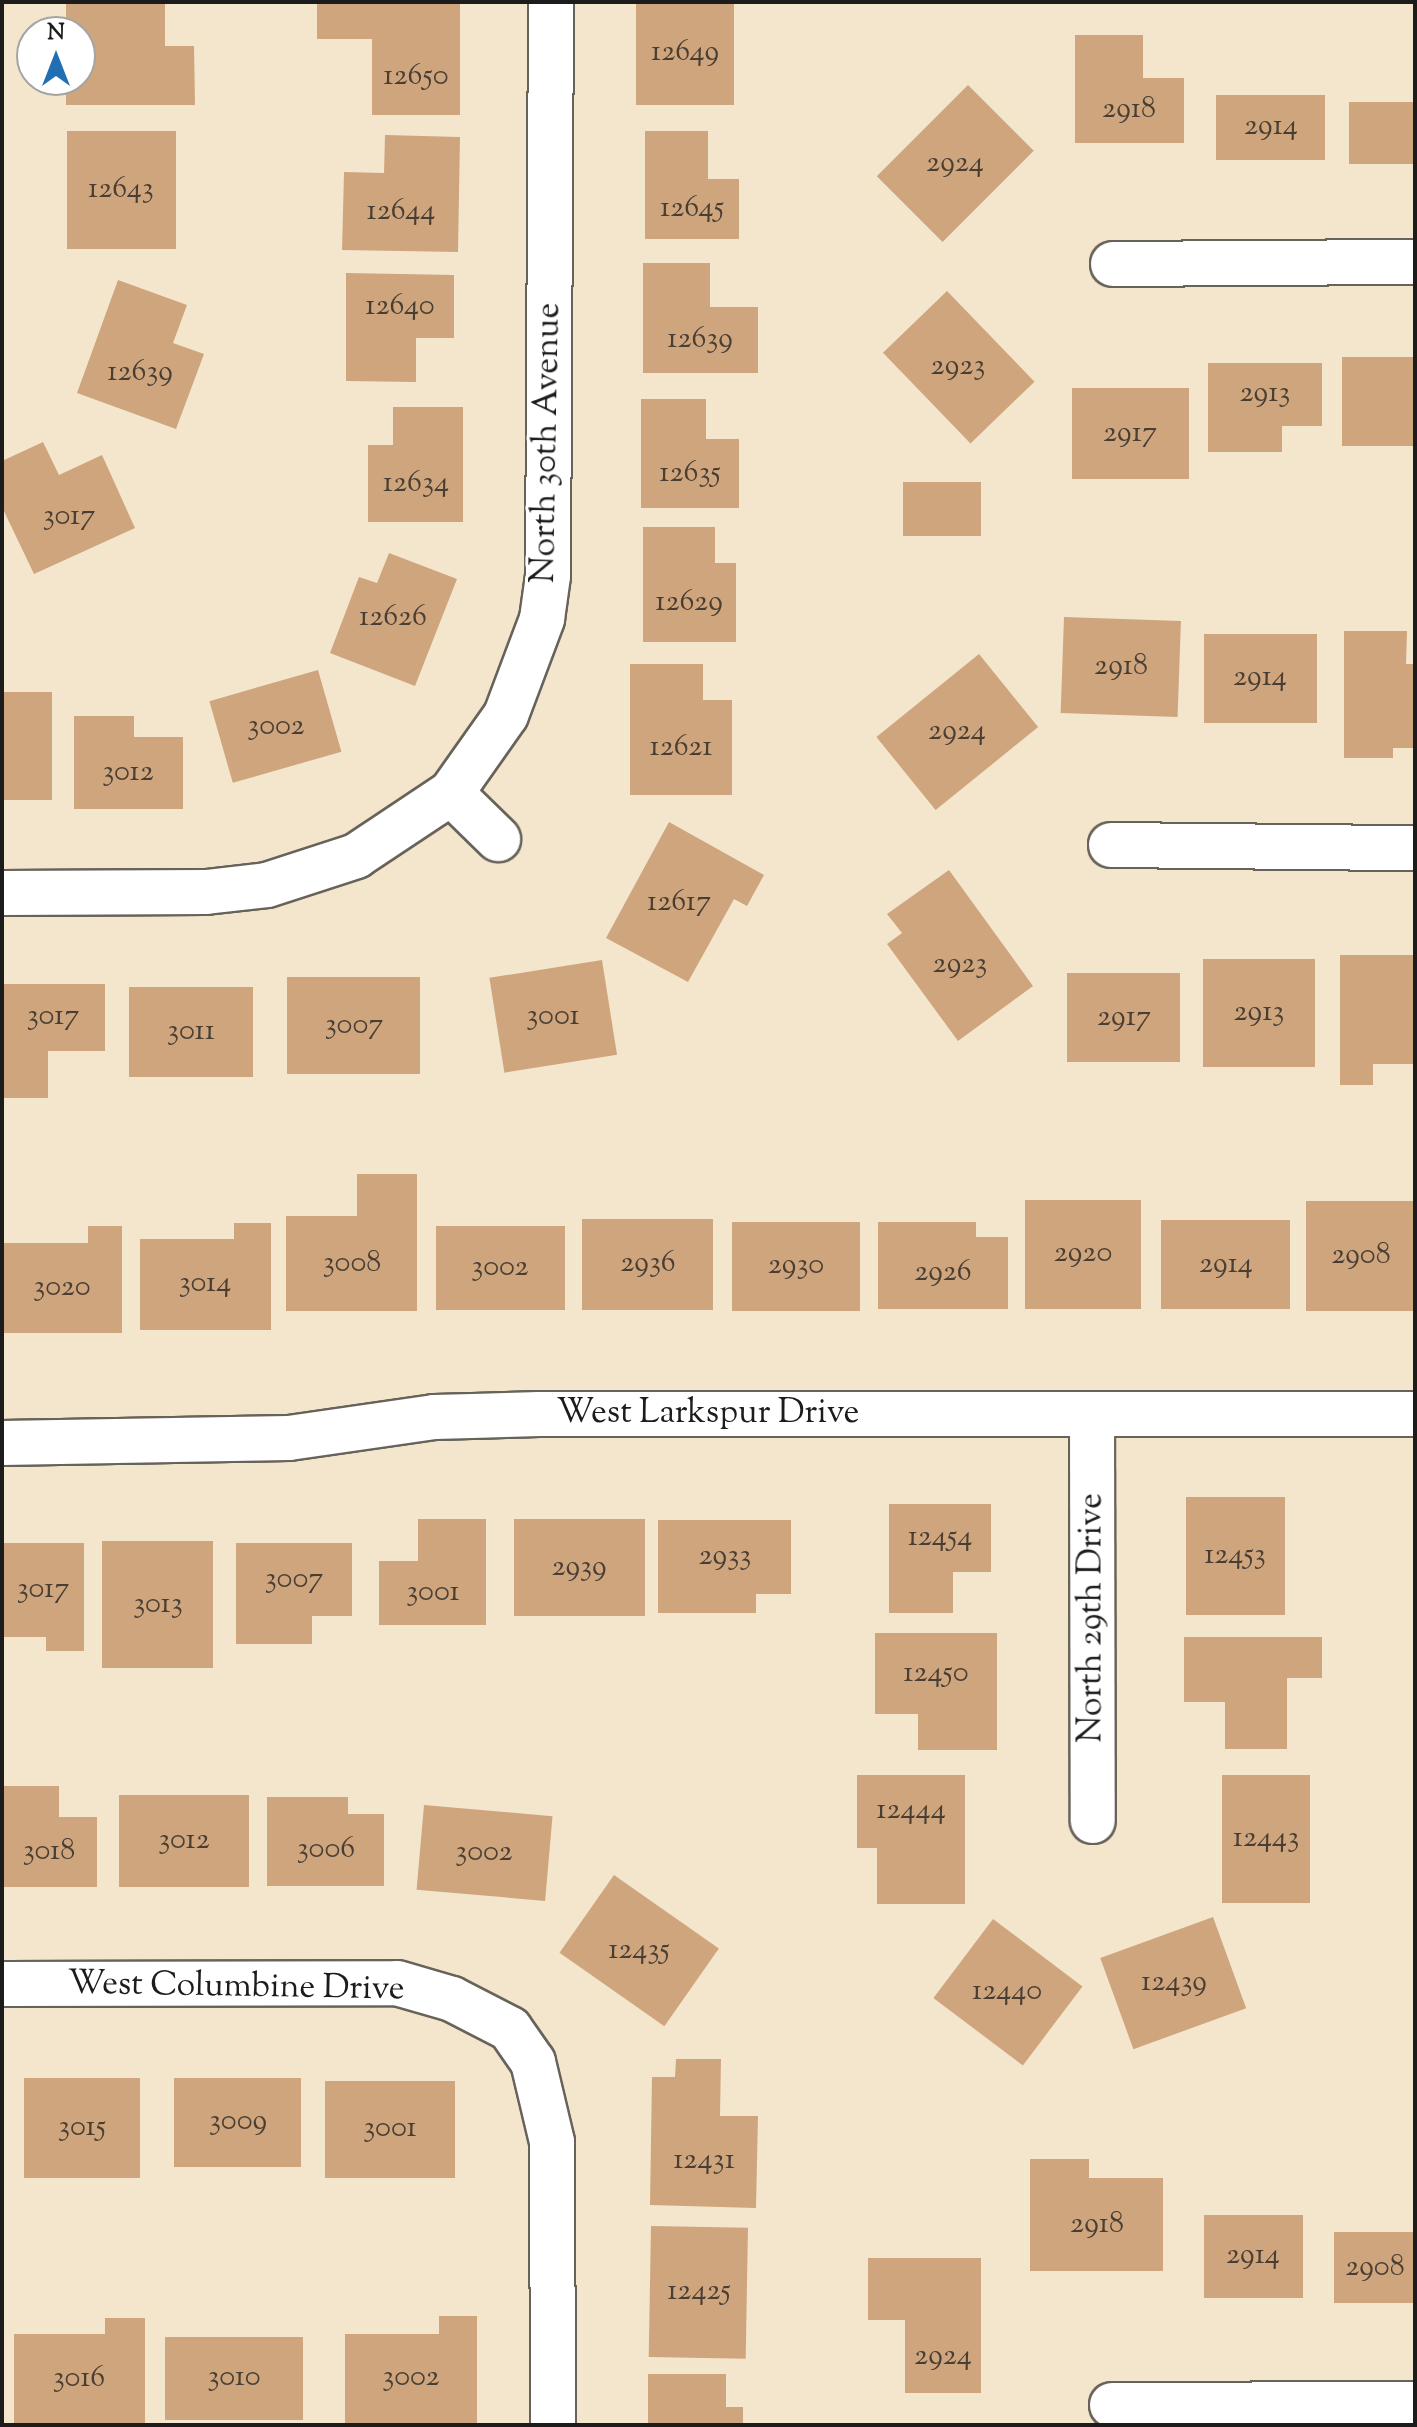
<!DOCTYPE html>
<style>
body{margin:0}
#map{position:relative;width:1417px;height:2427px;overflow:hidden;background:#f4e6cd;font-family:"Sorts Mill Goudy",serif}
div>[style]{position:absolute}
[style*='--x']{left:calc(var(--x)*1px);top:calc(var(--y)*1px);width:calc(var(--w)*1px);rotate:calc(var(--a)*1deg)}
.building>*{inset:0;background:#cfa57d;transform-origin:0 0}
.roads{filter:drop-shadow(2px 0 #68635a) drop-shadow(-2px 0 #68635a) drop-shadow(0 2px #68635a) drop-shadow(0 -2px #68635a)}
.street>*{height:44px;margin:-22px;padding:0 22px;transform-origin:22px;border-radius:22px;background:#fff}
span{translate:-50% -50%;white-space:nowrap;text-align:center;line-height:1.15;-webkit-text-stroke:6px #fff;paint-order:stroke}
.number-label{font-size:30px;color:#493e34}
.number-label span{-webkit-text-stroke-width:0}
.street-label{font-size:34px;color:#1c1c1c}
.frame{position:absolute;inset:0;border:4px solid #1c1c1c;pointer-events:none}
.north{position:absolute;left:16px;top:16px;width:80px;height:80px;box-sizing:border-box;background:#fff;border:2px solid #a4a4a4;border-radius:50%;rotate:0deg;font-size:22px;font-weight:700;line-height:32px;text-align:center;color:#1c1c1c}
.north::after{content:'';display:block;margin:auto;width:28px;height:36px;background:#1f6fb2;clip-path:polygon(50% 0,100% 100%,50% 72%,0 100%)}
</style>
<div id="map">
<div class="building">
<div style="clip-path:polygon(66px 2px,165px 2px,165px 46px,194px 46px,195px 105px,66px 105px,66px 80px,80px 80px,80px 32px,66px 32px)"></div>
<div style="clip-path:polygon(317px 2px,460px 2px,460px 115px,372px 115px,372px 39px,317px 39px)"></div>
<div style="left:636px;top:2px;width:98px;height:103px"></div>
<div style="clip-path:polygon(1075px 35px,1143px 35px,1143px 78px,1184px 78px,1184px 143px,1075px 143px)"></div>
<div style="left:968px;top:85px;width:93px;height:129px;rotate:45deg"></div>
<div style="left:1216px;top:95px;width:109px;height:65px"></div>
<div style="left:1349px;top:102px;width:66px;height:62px"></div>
<div style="left:67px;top:131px;width:109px;height:118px"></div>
<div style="clip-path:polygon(645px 131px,708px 131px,708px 179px,739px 179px,739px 239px,645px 239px)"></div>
<div style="clip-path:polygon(385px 135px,460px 137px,458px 252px,342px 250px,344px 172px,384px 173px)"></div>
<div style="clip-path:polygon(643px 263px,710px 263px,710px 307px,758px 307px,758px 373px,643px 373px)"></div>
<div style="clip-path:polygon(346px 273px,454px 275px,454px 338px,416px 338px,416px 382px,346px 381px)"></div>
<div style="clip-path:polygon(118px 280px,187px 305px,173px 343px,204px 354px,176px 429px,77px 393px)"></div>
<div style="left:947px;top:291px;width:126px;height:89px;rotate:46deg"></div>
<div style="left:1342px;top:357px;width:73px;height:89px"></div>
<div style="clip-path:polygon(1208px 363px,1322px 363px,1322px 426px,1282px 426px,1282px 452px,1208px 452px)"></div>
<div style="left:1072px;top:388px;width:117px;height:91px"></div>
<div style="clip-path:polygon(641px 399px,706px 399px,706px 439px,739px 439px,739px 508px,641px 508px)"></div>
<div style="clip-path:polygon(393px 407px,463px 407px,463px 522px,368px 522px,368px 445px,393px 445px)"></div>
<div style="clip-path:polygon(43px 442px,59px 475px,102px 455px,135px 528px,34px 574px,2px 507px,2px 461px)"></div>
<div style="left:903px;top:482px;width:78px;height:54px"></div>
<div style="clip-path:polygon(643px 527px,715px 527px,715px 563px,736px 563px,736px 642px,643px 642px)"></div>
<div style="clip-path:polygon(389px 553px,457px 579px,415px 686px,330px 653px,359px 577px,377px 583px)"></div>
<div style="left:1064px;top:617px;width:117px;height:96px;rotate:2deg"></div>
<div style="clip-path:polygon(1344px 631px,1407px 631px,1406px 664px,1415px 664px,1415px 748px,1393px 748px,1393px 758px,1344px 758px)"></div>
<div style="left:1204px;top:634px;width:113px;height:89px"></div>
<div style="left:979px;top:654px;width:94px;height:132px;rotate:51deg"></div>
<div style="clip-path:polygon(630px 664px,703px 664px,703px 700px,732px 700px,732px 795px,630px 795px)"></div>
<div style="left:318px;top:670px;width:85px;height:113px;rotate:74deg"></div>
<div style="left:2px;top:692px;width:50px;height:108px"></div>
<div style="clip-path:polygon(74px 716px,134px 716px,134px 737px,183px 737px,183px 809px,74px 809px)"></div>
<div style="clip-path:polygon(669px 822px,764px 875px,747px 906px,734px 899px,688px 982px,606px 938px)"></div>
<div style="clip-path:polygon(949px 870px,1033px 986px,958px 1041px,887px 944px,902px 933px,887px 914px)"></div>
<div style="clip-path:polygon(1340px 955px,1415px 955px,1415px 1064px,1373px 1064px,1373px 1085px,1340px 1085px)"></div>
<div style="left:1203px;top:959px;width:112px;height:108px"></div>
<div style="left:602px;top:960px;width:96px;height:114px;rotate:81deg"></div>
<div style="left:1067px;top:973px;width:113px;height:89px"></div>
<div style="left:287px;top:977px;width:133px;height:97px"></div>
<div style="clip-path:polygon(2px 984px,105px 984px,105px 1051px,48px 1051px,48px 1098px,2px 1098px)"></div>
<div style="left:129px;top:987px;width:124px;height:90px"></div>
<div style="clip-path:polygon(357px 1174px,417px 1174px,417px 1311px,286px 1311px,286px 1216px,357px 1216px)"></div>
<div style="left:1025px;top:1200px;width:116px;height:109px"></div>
<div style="left:1306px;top:1201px;width:109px;height:110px"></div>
<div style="left:582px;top:1219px;width:131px;height:91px"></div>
<div style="left:1161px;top:1220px;width:129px;height:89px"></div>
<div style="left:732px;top:1222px;width:128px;height:89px"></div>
<div style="clip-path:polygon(878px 1222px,976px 1222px,976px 1237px,1008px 1237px,1008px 1309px,878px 1309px)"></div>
<div style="clip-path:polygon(234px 1223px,271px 1223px,271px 1330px,140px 1330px,140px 1239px,234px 1239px)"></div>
<div style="clip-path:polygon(88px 1226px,122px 1226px,122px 1333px,2px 1333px,2px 1243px,88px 1243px)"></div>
<div style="left:436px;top:1226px;width:129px;height:84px"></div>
<div style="left:1186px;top:1497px;width:99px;height:118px"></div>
<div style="clip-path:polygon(889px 1504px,991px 1504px,991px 1572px,953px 1572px,953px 1613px,889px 1613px)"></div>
<div style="clip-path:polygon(418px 1519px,486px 1519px,486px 1625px,379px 1625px,379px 1561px,418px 1561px)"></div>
<div style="left:514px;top:1519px;width:131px;height:97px"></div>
<div style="clip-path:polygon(658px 1520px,791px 1520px,791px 1594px,756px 1594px,756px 1613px,658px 1613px)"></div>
<div style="left:102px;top:1541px;width:111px;height:127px"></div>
<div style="clip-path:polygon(2px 1543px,84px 1543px,84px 1651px,46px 1651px,46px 1637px,2px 1637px)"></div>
<div style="clip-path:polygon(236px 1543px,352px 1543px,352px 1616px,312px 1616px,312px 1644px,236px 1644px)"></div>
<div style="clip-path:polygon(875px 1633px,997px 1633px,997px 1750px,918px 1750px,918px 1714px,875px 1714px)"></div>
<div style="clip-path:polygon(1184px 1637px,1322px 1637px,1322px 1678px,1287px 1678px,1287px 1749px,1225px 1749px,1225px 1702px,1184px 1702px)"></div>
<div style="clip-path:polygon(857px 1775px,965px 1775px,965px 1904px,877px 1904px,877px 1848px,857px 1848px)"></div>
<div style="left:1222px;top:1775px;width:88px;height:128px"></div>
<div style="clip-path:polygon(2px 1786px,59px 1786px,59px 1817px,97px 1817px,97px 1887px,2px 1887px)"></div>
<div style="left:119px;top:1795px;width:130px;height:92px"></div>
<div style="clip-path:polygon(267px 1797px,348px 1797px,348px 1814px,384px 1814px,384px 1886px,267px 1886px)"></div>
<div style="left:424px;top:1805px;width:129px;height:85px;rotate:5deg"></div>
<div style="left:614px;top:1875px;width:128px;height:95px;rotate:35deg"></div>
<div style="left:1213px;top:1917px;width:97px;height:120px;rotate:70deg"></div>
<div style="left:993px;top:1919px;width:112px;height:99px;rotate:37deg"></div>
<div style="clip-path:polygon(676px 2059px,721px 2059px,720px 2116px,758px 2116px,756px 2208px,650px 2205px,652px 2077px,675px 2077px)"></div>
<div style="left:24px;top:2078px;width:116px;height:100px"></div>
<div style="left:174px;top:2078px;width:127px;height:89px"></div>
<div style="left:325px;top:2081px;width:130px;height:97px"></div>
<div style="clip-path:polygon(1030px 2159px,1089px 2159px,1089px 2178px,1163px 2178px,1163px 2271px,1030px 2271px)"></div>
<div style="left:1204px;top:2215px;width:99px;height:83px"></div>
<div style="left:651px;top:2226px;width:97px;height:131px;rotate:1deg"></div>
<div style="left:1334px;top:2232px;width:81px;height:71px"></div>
<div style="clip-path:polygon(868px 2258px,981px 2258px,981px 2393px,905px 2393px,905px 2320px,868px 2320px)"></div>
<div style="clip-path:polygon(439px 2316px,477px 2316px,477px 2423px,345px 2423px,345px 2334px,439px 2334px)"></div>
<div style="clip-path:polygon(105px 2318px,145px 2318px,145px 2425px,14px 2425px,14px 2334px,105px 2334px)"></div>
<div style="left:165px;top:2337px;width:138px;height:83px"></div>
<div style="clip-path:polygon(648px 2374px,726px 2374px,726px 2407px,743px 2407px,743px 2425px,648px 2425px)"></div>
</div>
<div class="roads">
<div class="street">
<div style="--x:1113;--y:264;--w:302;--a:-0.4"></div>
<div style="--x:451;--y:793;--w:66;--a:44.4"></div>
<div style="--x:1111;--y:845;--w:304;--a:0.6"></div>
<div style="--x:2;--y:893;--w:204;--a:-0.3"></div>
<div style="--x:206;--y:892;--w:61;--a:-6.5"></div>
<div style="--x:267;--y:885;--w:94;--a:-18"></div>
<div style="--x:356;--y:856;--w:114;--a:-33.6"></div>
<div style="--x:451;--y:793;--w:95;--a:-54.8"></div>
<div style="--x:506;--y:715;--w:103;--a:-69.4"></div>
<div style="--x:542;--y:619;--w:43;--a:-82.1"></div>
<div style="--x:548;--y:576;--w:574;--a:-89.7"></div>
<div style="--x:1092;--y:1416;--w:405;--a:89.9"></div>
<div style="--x:2;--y:1443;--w:287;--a:-1"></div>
<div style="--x:289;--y:1438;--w:147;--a:-8.2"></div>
<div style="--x:434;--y:1417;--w:105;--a:-1.6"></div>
<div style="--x:539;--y:1414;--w:876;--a:0"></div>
<div style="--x:2;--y:1984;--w:395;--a:-0.1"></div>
<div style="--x:397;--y:1983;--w:57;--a:16.2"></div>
<div style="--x:452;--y:1999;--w:65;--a:27.3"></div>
<div style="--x:510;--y:2029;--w:40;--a:55.1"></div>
<div style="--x:533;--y:2062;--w:82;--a:76.6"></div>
<div style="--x:552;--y:2142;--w:283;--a:89.8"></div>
<div style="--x:1112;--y:2405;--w:303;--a:-0.2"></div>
</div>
</div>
<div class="number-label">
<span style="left:685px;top:53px">12649</span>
<span style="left:416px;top:77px">12650</span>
<span style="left:1129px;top:110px">2918</span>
<span style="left:1271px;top:127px">2914</span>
<span style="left:955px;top:164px">2924</span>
<span style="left:121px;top:190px">12643</span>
<span style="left:692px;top:209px">12645</span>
<span style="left:401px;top:212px">12644</span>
<span style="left:400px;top:307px">12640</span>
<span style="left:700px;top:340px">12639</span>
<span style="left:958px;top:367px">2923</span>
<span style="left:140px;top:373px">12639</span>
<span style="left:1265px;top:394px">2913</span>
<span style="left:1130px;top:434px">2917</span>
<span style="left:690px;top:474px">12635</span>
<span style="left:416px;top:484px">12634</span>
<span style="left:69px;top:517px">3017</span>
<span style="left:689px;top:603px">12629</span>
<span style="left:393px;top:618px">12626</span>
<span style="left:1121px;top:667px">2918</span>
<span style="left:1260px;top:678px">2914</span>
<span style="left:276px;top:727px">3002</span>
<span style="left:957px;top:732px">2924</span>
<span style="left:681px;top:748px">12621</span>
<span style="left:128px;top:773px">3012</span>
<span style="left:679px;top:903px">12617</span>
<span style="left:960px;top:965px">2923</span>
<span style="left:1259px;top:1013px">2913</span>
<span style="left:53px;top:1017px">3017</span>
<span style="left:553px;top:1017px">3001</span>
<span style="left:1124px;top:1018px">2917</span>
<span style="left:354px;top:1026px">3007</span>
<span style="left:191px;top:1032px">3011</span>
<span style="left:1083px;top:1254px">2920</span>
<span style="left:1361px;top:1256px">2908</span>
<span style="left:352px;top:1264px">3008</span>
<span style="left:648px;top:1264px">2936</span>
<span style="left:1226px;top:1265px">2914</span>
<span style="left:796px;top:1266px">2930</span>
<span style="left:500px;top:1268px">3002</span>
<span style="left:943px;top:1273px">2926</span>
<span style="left:205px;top:1284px">3014</span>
<span style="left:62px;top:1288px">3020</span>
<span style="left:940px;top:1538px">12454</span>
<span style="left:1235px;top:1556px">12453</span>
<span style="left:725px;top:1557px">2933</span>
<span style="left:579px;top:1568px">2939</span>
<span style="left:294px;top:1580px">3007</span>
<span style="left:43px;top:1590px">3017</span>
<span style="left:433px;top:1593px">3001</span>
<span style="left:158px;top:1605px">3013</span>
<span style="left:936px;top:1674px">12450</span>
<span style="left:911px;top:1811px">12444</span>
<span style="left:1266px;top:1839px">12443</span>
<span style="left:184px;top:1841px">3012</span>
<span style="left:326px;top:1850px">3006</span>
<span style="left:49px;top:1852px">3018</span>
<span style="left:484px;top:1853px">3002</span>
<span style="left:639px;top:1951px">12435</span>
<span style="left:1174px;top:1983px">12439</span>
<span style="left:1007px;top:1992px">12440</span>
<span style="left:238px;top:2122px">3009</span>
<span style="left:82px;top:2128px">3015</span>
<span style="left:390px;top:2129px">3001</span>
<span style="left:704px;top:2161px">12431</span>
<span style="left:1097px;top:2225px">2918</span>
<span style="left:1253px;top:2256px">2914</span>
<span style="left:1375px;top:2268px">2908</span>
<span style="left:699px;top:2292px">12425</span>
<span style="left:943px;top:2357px">2924</span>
<span style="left:234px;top:2378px">3010</span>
<span style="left:411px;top:2378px">3002</span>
<span style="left:79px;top:2379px">3016</span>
</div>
<div class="street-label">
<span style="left:547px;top:443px;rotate:-89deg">North 30th Avenue</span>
<span style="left:708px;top:1414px">West Larkspur Drive</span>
<span style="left:1092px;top:1618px;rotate:-90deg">North 29th Drive</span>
<span style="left:236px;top:1987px;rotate:1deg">West Columbine Drive</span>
</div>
<div class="frame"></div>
<div class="north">N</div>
</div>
